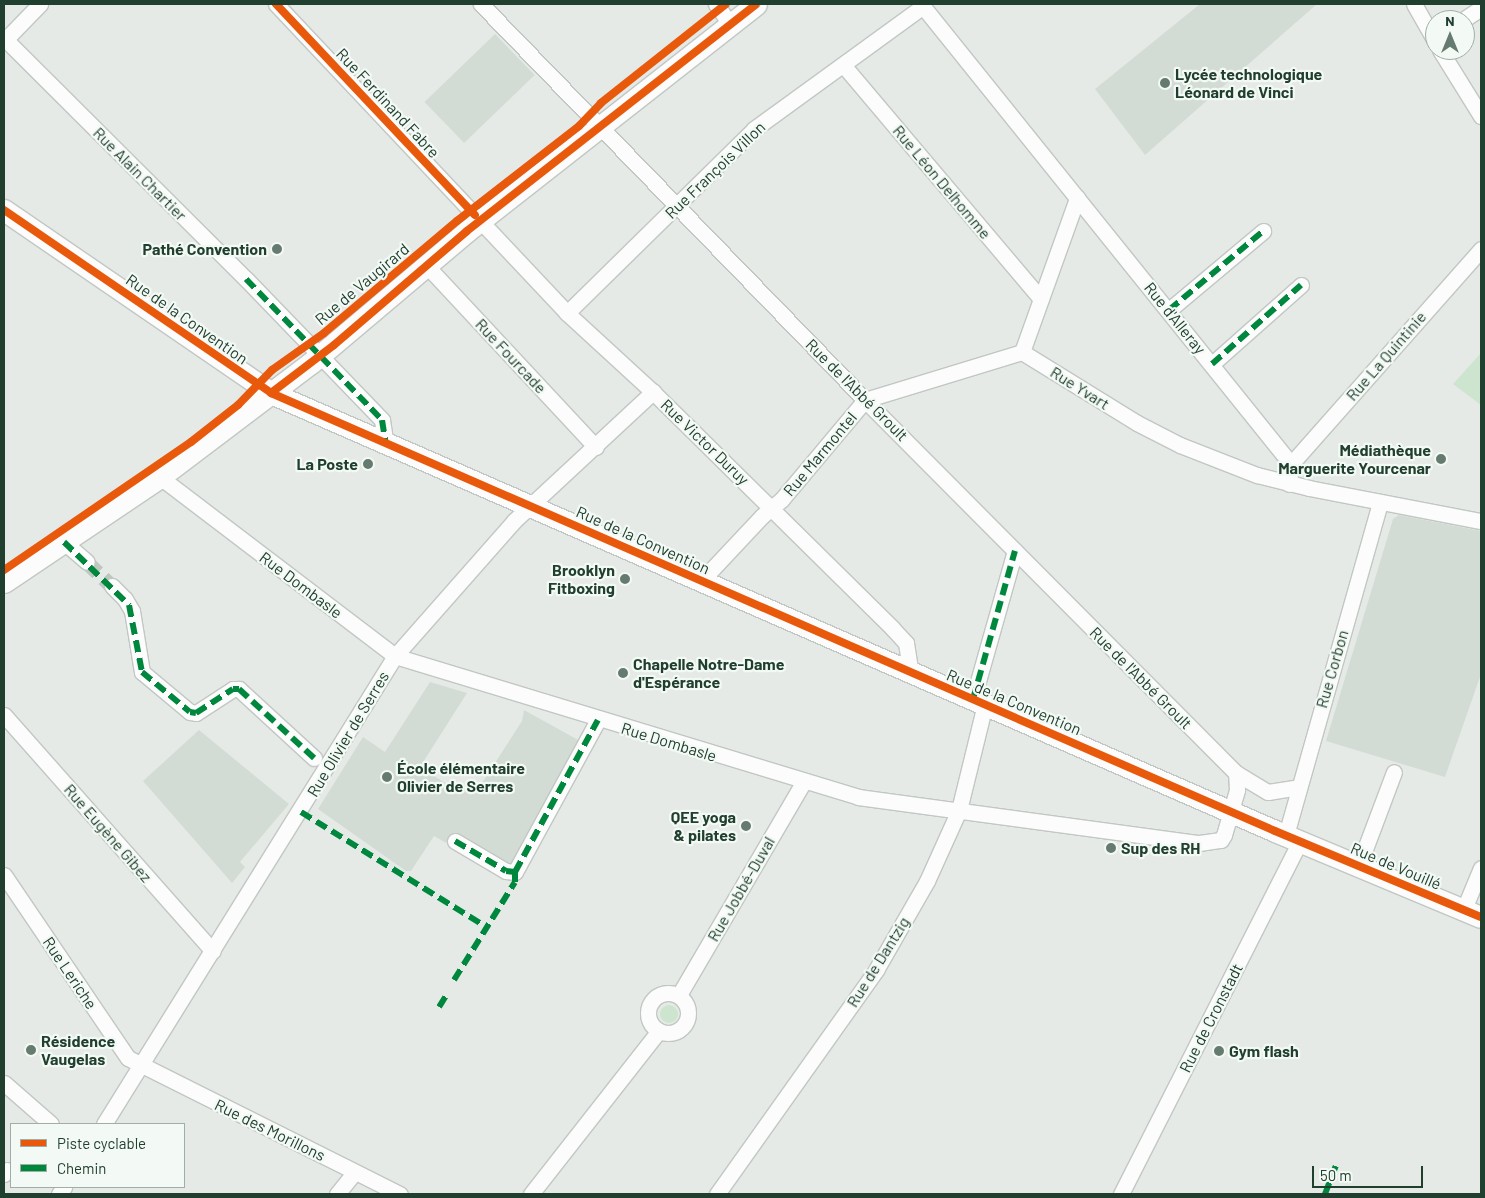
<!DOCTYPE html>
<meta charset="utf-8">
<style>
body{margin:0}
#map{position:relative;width:1485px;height:1198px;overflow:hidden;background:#e5eae6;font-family:Barlow,sans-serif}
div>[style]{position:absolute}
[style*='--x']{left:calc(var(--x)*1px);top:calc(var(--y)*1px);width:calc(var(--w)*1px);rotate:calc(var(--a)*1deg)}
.built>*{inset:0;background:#d2dcd5;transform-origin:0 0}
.green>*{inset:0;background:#cde4ce}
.round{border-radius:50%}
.street-tunnel>*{height:15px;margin-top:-7.5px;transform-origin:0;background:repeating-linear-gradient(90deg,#bec8c1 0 15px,transparent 0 23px)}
.roads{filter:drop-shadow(1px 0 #c2c7c3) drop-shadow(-1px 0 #c2c7c3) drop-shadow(0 1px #c2c7c3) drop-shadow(0 -1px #c2c7c3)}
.street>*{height:15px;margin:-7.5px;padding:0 7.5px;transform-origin:7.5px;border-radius:7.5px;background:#fbfcfb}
.street>.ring{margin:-7.5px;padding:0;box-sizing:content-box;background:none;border:15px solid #fbfcfb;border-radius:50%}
.secondary>*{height:21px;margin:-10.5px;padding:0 10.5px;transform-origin:10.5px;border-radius:10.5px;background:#fbfcfb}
.quiet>*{height:6px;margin-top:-3px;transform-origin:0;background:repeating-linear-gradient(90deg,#00873e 0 12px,transparent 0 18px)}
.cycleway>*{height:8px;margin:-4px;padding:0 4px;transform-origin:4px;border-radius:4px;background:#e8590c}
.dots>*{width:14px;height:14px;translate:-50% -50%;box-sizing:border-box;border:2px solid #f3f9f4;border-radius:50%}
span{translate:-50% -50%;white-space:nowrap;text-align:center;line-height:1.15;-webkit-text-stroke:4.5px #f3f9f4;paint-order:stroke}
.poi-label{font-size:16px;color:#213f2f;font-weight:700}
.left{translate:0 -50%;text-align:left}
.right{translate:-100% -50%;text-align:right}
.street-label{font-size:16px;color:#213f2f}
.frame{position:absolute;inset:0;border:5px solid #213f2f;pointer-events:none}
.legend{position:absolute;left:10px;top:1123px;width:175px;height:65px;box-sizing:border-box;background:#f3f9f4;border:1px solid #9fafa5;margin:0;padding:6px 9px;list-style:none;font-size:15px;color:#213f2f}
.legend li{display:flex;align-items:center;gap:10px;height:25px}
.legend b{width:25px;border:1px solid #9fafa5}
.north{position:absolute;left:1425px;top:10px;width:50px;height:50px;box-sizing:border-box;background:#f3f9f4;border:1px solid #9fafa5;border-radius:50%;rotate:0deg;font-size:14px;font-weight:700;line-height:20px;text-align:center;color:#213f2f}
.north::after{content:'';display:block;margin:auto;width:18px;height:22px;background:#667b6f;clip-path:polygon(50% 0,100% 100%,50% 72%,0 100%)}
.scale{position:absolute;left:1312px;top:1166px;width:111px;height:22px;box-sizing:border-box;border:2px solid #213f2f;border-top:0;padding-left:6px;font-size:15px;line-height:18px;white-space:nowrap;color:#213f2f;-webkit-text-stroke:4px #f3f9f4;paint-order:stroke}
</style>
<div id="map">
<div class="built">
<div style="clip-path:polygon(1200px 4px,1317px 4px,1145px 155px,1095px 89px)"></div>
<div style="left:495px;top:34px;width:57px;height:98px;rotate:46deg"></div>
<div style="clip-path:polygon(1399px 515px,1481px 531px,1481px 674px,1445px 777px,1326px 741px,1393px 519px)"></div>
<div style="clip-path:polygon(430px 682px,467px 693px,420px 767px,453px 788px,456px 783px,475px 794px,522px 721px,524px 710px,580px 741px,514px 862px,505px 864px,453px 833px,446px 843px,434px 836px,411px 871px,406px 871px,318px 809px,363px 737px,385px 752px)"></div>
<div style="clip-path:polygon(199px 730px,289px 804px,240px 862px,245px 867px,232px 883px,143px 781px)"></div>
</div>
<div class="green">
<div style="clip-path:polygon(1481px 353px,1481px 405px,1453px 384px)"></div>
<div class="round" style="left:660px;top:1005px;width:18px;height:18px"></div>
</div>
<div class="street-tunnel">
<div style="--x:87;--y:562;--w:35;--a:44"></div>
</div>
<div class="roads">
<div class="street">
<div style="--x:276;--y:4;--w:424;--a:46.7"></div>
<div style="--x:567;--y:313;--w:117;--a:42.6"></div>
<div style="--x:653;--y:392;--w:337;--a:44.6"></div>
<div style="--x:893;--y:629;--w:19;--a:47"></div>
<div style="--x:906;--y:643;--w:30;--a:81"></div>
<div style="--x:716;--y:4;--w:24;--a:55"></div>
<div style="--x:921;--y:4;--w:590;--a:51.19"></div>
<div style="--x:1291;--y:464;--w:20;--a:96"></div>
<div style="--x:1414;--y:4;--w:43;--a:60.4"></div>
<div style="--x:1463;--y:20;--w:22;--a:-34"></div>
<div style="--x:5;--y:39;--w:340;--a:44.9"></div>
<div style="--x:246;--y:279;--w:196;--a:46"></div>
<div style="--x:382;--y:420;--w:25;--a:81"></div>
<div style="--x:4;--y:41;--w:52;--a:-45.8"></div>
<div style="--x:1440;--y:50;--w:78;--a:58.2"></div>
<div style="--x:844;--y:66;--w:305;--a:49.8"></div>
<div style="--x:426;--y:265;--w:249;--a:47"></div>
<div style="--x:1169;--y:310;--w:123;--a:-40"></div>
<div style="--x:567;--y:313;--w:262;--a:-44.5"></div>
<div style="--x:754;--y:129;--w:209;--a:-36"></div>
<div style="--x:1022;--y:352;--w:135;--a:31.7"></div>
<div style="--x:1137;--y:423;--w:48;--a:27.1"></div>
<div style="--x:1180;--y:445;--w:83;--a:21.3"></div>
<div style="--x:1257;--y:475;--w:54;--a:14"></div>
<div style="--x:1309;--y:488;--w:175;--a:10.9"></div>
<div style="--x:1022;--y:352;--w:164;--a:-70.3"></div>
<div style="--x:1212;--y:364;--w:119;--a:-41.6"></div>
<div style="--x:1291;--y:464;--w:287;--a:-48.5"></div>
<div style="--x:160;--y:477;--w:295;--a:37.3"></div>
<div style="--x:395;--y:656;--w:484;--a:16.9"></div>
<div style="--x:858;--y:797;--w:344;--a:7.7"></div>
<div style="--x:1199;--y:843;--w:22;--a:-8"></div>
<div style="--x:1221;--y:840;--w:6;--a:-59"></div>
<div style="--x:1224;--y:835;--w:47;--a:-73.9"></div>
<div style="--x:1237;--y:790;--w:17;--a:-93"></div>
<div style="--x:1236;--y:773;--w:526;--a:-134.85"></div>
<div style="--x:865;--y:400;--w:552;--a:-134.12"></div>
<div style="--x:64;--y:542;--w:30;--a:41"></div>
<div style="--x:701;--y:581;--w:89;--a:-46.8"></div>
<div style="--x:762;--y:516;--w:26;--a:-40"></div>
<div style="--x:782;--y:499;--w:129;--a:-50"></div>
<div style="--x:865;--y:400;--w:164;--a:-17"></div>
<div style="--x:112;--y:586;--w:18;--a:45"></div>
<div style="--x:125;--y:599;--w:14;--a:60"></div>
<div style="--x:132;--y:611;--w:62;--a:80.7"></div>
<div style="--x:142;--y:672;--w:62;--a:39.8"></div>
<div style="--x:190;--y:712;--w:6;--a:9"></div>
<div style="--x:196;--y:713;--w:44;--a:-33"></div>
<div style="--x:233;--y:689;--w:6;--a:0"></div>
<div style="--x:239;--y:689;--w:102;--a:42.6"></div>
<div style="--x:973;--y:699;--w:154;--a:-74.2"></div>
<div style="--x:4;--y:715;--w:315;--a:48.5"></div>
<div style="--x:1236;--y:773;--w:37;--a:31"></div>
<div style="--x:1268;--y:792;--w:31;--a:-9"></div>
<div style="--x:1286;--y:835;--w:346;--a:-74.2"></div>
<div style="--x:455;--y:841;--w:59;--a:30.5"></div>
<div style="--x:506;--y:871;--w:9;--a:6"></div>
<div style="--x:515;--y:872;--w:173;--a:-61.4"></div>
<div style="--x:1359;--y:865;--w:99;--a:-69.4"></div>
<div style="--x:4;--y:875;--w:221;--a:55.9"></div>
<div style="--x:128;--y:1058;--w:304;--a:26.6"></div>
<div style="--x:1464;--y:909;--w:44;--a:-67.5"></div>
<div class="ring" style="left:648px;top:993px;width:25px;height:25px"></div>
<div style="--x:679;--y:995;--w:246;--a:-59.7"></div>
<div style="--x:4;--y:1083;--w:62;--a:41.1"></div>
<div style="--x:104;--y:1124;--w:551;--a:-58.13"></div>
<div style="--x:395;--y:656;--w:180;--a:-48.6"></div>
<div style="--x:514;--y:521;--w:190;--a:-42.9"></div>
<div style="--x:4;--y:1174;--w:5;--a:-53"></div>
<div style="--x:59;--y:1194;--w:9;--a:-54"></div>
<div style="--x:337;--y:1194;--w:28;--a:-51"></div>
<div style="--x:531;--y:1194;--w:207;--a:-51.9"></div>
<div style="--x:717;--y:1194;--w:275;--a:-54.6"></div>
<div style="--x:876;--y:970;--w:103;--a:-60.2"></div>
<div style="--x:927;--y:881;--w:78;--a:-65.7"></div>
<div style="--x:959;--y:810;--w:109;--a:-76.2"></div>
<div style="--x:1121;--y:1194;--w:396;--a:-63.1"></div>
</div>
<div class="secondary">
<div style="--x:4;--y:210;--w:324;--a:34.4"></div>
<div style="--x:271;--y:393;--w:1095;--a:23.57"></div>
<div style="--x:1275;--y:831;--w:223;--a:22.7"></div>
<div style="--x:4;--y:582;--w:188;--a:-33.9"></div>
<div style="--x:160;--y:477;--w:189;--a:-37.1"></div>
<div style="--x:311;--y:363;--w:204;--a:-40.2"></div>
<div style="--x:467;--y:231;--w:367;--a:-38.1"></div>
</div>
</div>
<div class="quiet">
<div style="--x:246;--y:279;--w:196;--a:46"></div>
<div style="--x:382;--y:420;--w:25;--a:81"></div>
<div style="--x:1169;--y:310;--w:123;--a:-40"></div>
<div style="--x:1212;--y:364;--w:119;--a:-41.6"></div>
<div style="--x:64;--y:542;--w:91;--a:44.1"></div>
<div style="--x:129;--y:605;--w:68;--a:79"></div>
<div style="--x:142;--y:672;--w:62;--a:39.8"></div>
<div style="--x:190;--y:712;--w:6;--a:9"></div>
<div style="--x:196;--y:713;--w:44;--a:-33"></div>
<div style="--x:233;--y:689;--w:6;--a:0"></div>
<div style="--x:239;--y:689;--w:102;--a:42.6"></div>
<div style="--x:973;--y:699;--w:154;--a:-74.2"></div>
<div style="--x:301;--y:812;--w:220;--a:31.8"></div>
<div style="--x:455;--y:841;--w:59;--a:30.5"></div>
<div style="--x:506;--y:871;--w:9;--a:6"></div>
<div style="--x:515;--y:872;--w:173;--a:-61.4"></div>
<div style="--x:454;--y:980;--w:115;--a:-58.1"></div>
<div style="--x:515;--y:882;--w:10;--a:-90"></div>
<div style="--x:439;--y:1007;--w:15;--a:-58"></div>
<div style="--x:1325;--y:1194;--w:30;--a:-69"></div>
</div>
<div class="cycleway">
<div style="--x:276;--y:4;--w:290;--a:46.7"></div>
<div style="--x:4;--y:210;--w:324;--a:34.4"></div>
<div style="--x:271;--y:393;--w:1095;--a:23.57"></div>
<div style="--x:1275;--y:831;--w:223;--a:22.7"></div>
<div style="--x:271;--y:393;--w:79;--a:-37.3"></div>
<div style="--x:334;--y:345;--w:175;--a:-40.6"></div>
<div style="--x:467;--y:231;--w:367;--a:-38.1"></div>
<div style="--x:4;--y:570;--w:227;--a:-34.4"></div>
<div style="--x:191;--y:442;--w:60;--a:-38.2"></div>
<div style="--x:238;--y:405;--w:49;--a:-45.8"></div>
<div style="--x:272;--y:370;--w:64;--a:-35.4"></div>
<div style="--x:324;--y:333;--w:174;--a:-40.1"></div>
<div style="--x:457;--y:221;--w:155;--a:-37.9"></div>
<div style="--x:579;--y:126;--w:32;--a:-46"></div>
<div style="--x:601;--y:103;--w:159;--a:-38.4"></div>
</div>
<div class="dots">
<div style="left:1165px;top:83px;background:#667b6f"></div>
<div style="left:277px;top:249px;background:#667b6f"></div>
<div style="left:1441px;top:459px;background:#667b6f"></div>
<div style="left:368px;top:464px;background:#667b6f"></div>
<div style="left:625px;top:579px;background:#667b6f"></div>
<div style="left:623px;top:673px;background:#667b6f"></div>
<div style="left:387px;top:777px;background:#667b6f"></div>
<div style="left:746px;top:826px;background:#667b6f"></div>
<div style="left:1111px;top:848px;background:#667b6f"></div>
<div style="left:31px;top:1050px;background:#667b6f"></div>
<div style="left:1219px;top:1051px;background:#667b6f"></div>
</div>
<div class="poi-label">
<span class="left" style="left:1175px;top:83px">Lycée technologique<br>Léonard de Vinci</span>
<span class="right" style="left:267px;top:249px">Pathé Convention</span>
<span class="right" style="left:1431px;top:459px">Médiathèque<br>Marguerite Yourcenar</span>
<span class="right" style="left:358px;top:464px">La Poste</span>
<span class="right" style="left:615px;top:579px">Brooklyn<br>Fitboxing</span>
<span class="left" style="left:633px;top:673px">Chapelle Notre-Dame<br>d'Espérance</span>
<span class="left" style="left:397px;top:777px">École élémentaire<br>Olivier de Serres</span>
<span class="right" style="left:736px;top:826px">QEE yoga<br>&amp; pilates</span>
<span class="left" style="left:1121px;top:848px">Sup des RH</span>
<span class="left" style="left:41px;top:1050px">Résidence<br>Vaugelas</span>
<span class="left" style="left:1229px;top:1051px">Gym flash</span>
</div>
<div class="street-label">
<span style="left:388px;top:103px;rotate:47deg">Rue Ferdinand Fabre</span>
<span style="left:715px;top:170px;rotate:-44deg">Rue François Villon</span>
<span style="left:140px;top:174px;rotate:45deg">Rue Alain Chartier</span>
<span style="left:942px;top:182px;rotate:50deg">Rue Léon Delhomme</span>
<span style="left:362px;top:284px;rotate:-40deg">Rue de Vaugirard</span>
<span style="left:1175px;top:318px;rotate:51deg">Rue d'Alleray</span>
<span style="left:187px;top:319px;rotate:35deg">Rue de la Convention</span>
<span style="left:511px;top:356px;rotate:47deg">Rue Fourcade</span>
<span style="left:1386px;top:356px;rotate:-49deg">Rue La Quintinie</span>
<span style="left:1080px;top:388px;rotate:32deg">Rue Yvart</span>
<span style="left:857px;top:390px;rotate:45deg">Rue de l'Abbé Groult</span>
<span style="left:705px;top:442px;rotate:44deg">Rue Victor Duruy</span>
<span style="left:820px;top:454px;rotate:-50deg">Rue Marmontel</span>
<span style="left:643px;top:540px;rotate:24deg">Rue de la Convention</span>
<span style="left:301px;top:585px;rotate:37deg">Rue Dombasle</span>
<span style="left:1332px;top:669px;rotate:-74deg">Rue Corbon</span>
<span style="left:1141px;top:678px;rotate:45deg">Rue de l'Abbé Groult</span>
<span style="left:1014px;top:702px;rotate:23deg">Rue de la Convention</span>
<span style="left:348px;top:734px;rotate:-59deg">Rue Olivier de Serres</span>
<span style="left:669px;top:742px;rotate:17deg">Rue Dombasle</span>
<span style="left:108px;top:833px;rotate:49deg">Rue Eugène Gibez</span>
<span style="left:1396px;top:866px;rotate:23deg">Rue de Vouillé</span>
<span style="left:741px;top:889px;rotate:-60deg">Rue Jobbé-Duval</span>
<span style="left:878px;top:962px;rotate:-58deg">Rue de Dantzig</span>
<span style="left:70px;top:973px;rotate:56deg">Rue Leriche</span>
<span style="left:1211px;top:1018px;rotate:-63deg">Rue de Cronstadt</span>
<span style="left:270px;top:1130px;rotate:26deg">Rue des Morillons</span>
</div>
<div class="frame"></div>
<ul class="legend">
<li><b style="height:6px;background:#e8590c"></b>Piste cyclable</li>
<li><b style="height:6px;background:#00873e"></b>Chemin</li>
</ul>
<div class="north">N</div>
<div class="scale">50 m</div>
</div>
